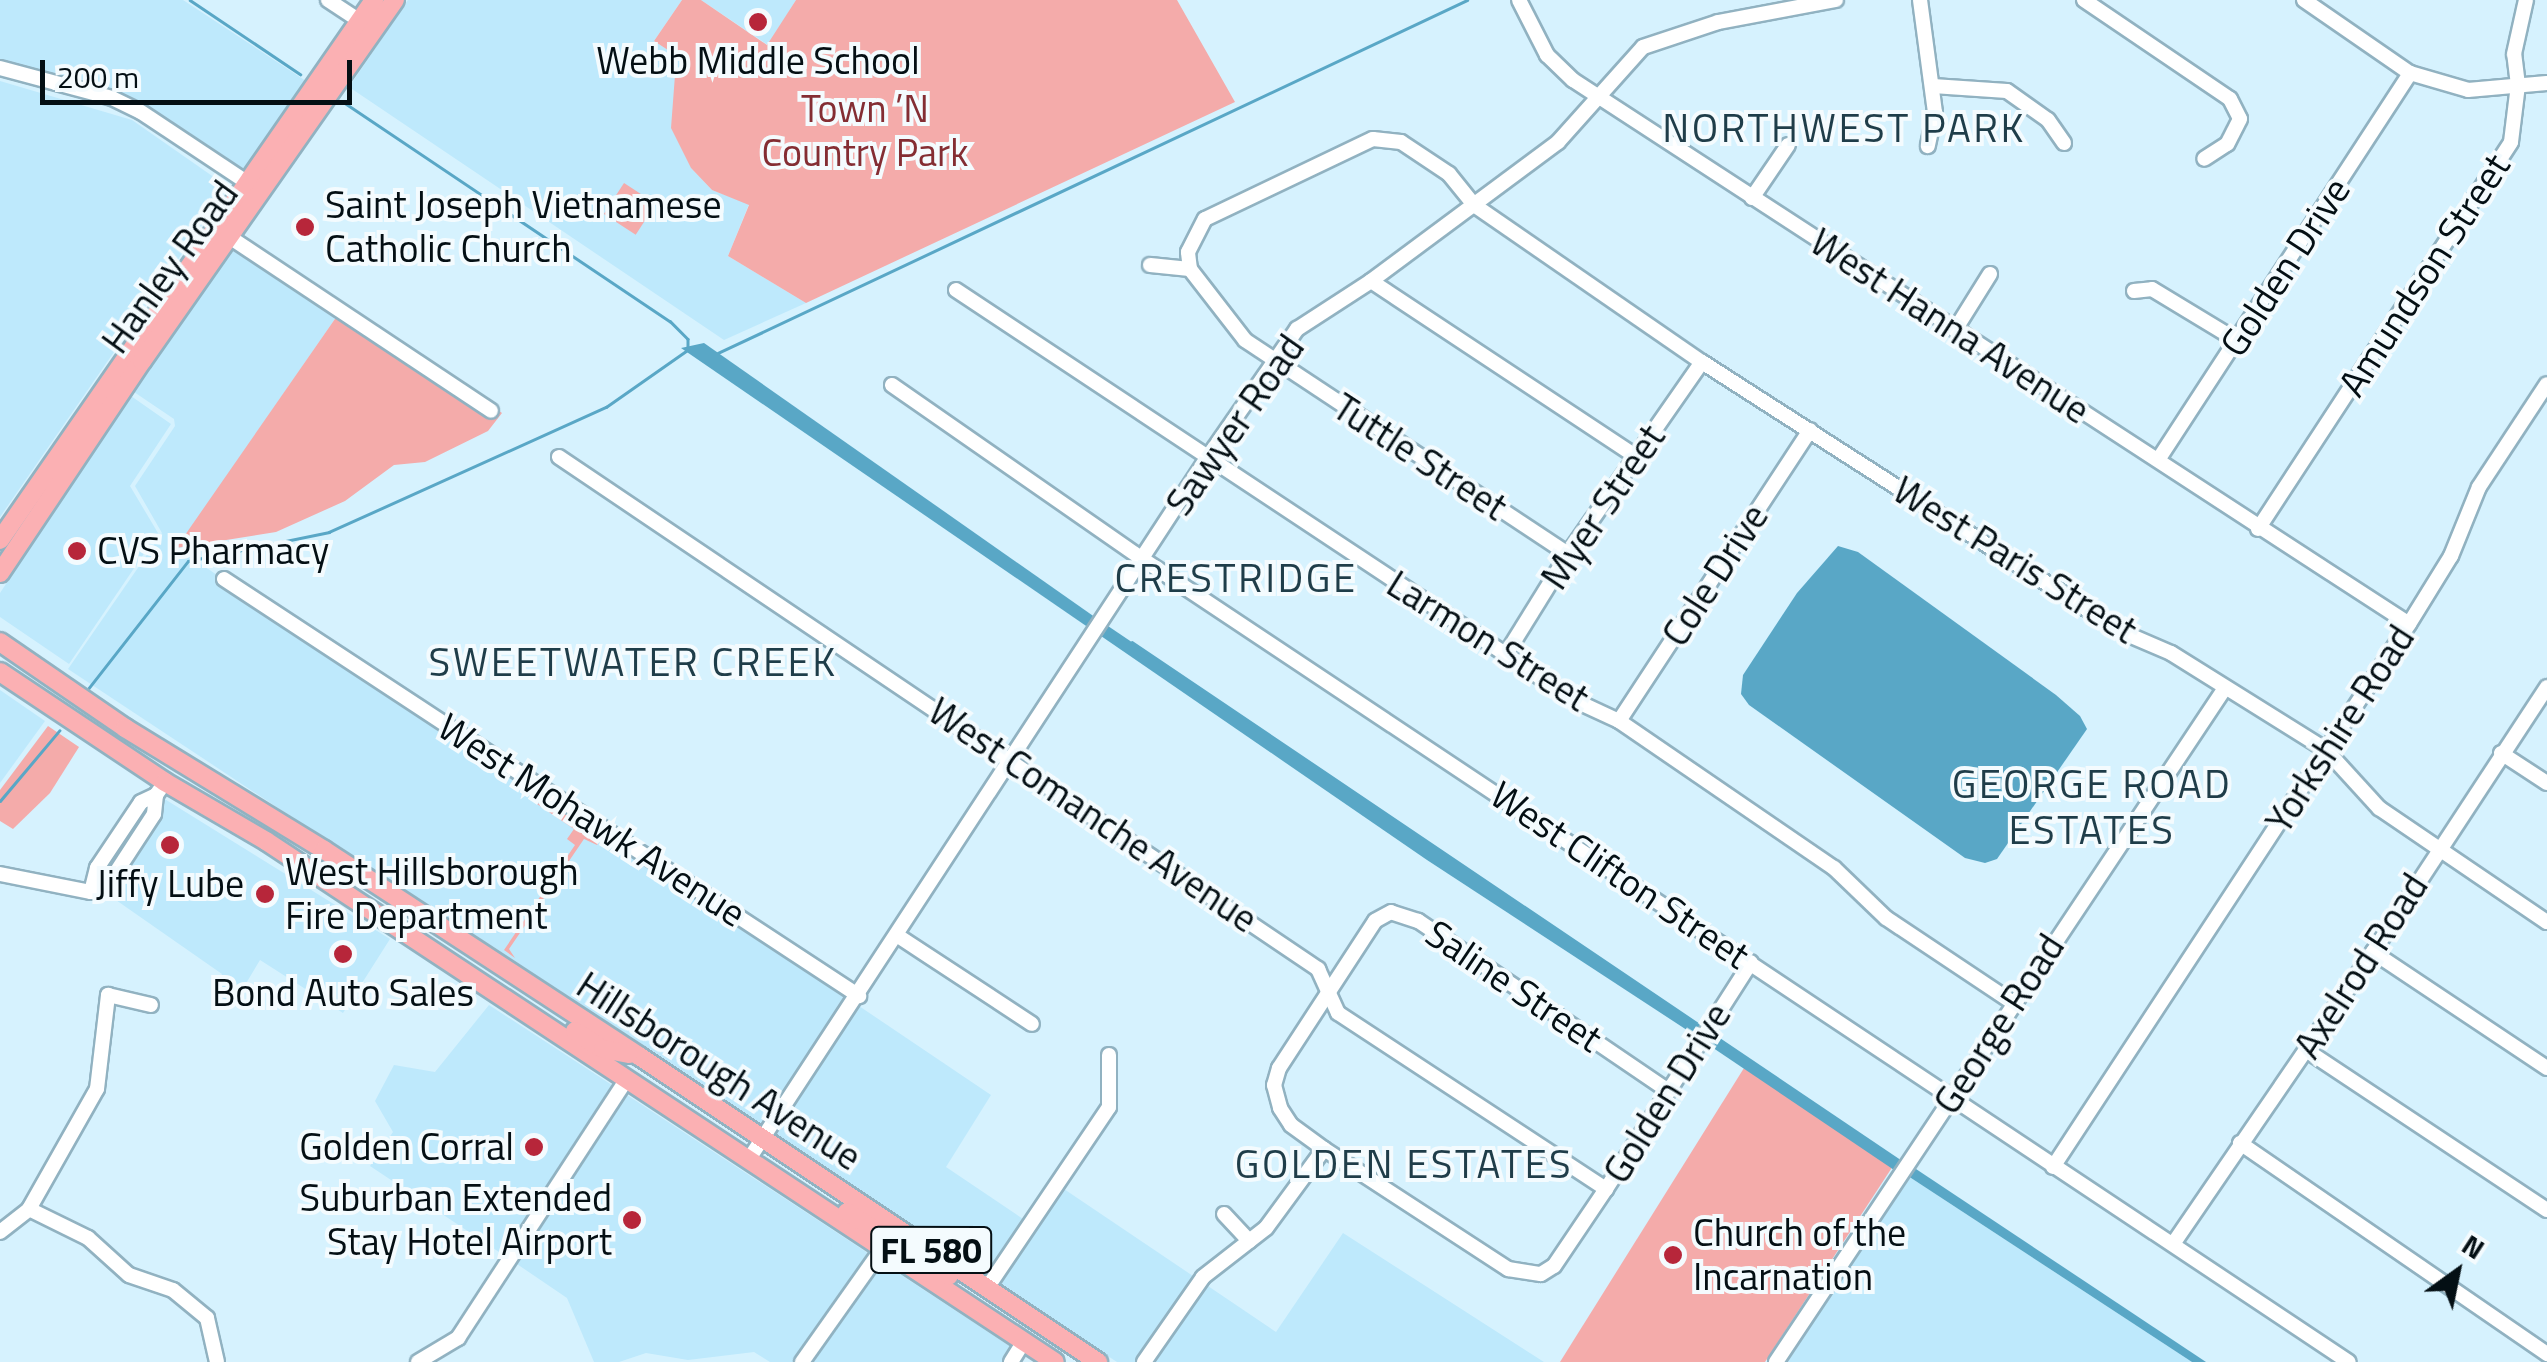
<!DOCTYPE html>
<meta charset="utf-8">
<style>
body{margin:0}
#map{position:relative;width:2547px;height:1362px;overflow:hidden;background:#d6f2fe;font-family:"Titillium Web",sans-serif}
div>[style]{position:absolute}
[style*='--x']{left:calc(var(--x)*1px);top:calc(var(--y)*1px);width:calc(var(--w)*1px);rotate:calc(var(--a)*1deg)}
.built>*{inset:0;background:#bee9fc}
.green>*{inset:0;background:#f4abaa;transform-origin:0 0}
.water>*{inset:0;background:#59a7c6;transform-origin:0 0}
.stream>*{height:2.5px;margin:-1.25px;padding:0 1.25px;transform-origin:1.25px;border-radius:1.25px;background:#59a7c6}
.roads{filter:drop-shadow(2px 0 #91b2c1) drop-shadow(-2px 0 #91b2c1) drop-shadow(0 2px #91b2c1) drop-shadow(0 -2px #91b2c1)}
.minor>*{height:14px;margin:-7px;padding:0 7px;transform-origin:7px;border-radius:7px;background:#fff}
.major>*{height:18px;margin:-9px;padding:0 9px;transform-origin:9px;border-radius:9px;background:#fbb0b3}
.dots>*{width:28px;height:28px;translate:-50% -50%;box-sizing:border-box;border:5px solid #f4fbfe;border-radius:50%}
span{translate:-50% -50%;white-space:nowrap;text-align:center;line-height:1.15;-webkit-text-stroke:8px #f4fbfe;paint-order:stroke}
.shield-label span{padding:2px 8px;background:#f4fbfe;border:2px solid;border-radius:8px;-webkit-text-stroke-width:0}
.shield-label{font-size:35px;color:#040f14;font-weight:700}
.poi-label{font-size:38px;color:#040f14}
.left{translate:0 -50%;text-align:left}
.right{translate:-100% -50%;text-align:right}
.park-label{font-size:38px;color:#842d33}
.street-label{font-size:38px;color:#040f14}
.neighbourhood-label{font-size:40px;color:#1f3d49;letter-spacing:2.5px}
.north{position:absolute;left:2407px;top:1222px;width:100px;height:100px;-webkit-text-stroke:8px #f4fbfe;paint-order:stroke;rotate:33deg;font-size:28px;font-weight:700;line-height:40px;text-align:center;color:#040f14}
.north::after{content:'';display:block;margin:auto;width:35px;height:45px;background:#040f14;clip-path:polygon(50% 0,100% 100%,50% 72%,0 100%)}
.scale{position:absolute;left:40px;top:60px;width:312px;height:45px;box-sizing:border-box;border:5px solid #040f14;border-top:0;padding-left:12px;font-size:30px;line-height:35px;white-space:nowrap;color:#040f14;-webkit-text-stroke:8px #f4fbfe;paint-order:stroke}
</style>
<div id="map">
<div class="built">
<div style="clip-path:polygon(0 0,183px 0,312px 85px,248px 175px,148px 108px,0 62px)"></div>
<div style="clip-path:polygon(408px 0,682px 0,654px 41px,686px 61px,691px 168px,712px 190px,749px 204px,728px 256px,806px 303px,724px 340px,349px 87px)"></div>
<div style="clip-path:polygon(701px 0,796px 0,768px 45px)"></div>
<div style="clip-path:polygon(0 81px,132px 120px,228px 187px,0 517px)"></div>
<div style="clip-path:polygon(231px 246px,337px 316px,177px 548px,220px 577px,217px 582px,850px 1000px,763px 1129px,68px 669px,162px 533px,135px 486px,175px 426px,174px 419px,134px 392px,127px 394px,0 585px,147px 364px)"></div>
<div style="clip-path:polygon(131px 396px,171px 424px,130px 486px,158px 533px,69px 664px,0 617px,0 593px)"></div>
<div style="clip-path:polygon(0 690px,45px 721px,0 783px)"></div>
<div style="clip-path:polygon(163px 798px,390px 939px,343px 1013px,260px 960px,233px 1005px,215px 993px,222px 974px,103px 891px)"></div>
<div style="clip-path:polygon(489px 1005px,615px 1087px,505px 1256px,370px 1166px,393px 1132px,375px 1101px,394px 1065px,435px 1072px)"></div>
<div style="clip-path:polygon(859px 1006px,991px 1095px,946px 1167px,1026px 1221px,988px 1277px,772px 1135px)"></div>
<div style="clip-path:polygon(624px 1093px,1014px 1349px,1005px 1362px,770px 1362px,754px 1352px,688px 1360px,646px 1353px,619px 1362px,594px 1362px,567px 1298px,514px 1262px)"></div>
<div style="clip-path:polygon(1908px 1176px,2192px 1362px,1782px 1362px)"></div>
<div style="clip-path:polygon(1061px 1187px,1196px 1278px,1138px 1362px,1117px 1362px,997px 1283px)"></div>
<div style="clip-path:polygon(1343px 1233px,1544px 1362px,1151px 1362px,1205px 1284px,1276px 1332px)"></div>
</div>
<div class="green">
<div style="clip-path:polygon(682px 0,701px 0,767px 45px,796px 0,1177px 0,1235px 102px,806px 303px,728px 256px,749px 205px,712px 190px,691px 168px,671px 128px,675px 75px,685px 61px,654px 41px)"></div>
<div style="left:624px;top:183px;width:38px;height:37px;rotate:33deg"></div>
<div style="clip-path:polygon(337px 316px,492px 419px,498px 410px,502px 413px,488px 431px,425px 462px,394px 465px,345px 501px,276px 532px,176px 548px)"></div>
<div style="clip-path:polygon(48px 726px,79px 747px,50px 793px,13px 829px,0 821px,0 790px)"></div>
<div style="clip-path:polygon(546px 801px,596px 833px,599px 842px,597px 845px,584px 839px,509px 949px,515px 958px,504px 950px,575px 845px,567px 839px,574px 829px,537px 804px)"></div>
<div style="clip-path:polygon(1744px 1068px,1893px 1166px,1765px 1362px,1560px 1362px)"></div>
</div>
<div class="water">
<div style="clip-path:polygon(704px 343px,1099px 620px,1092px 630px,681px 348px)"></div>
<div style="clip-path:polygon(1838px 546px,1858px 552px,2056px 695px,2080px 716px,2087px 729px,1997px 859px,1985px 863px,1965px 858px,1749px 705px,1741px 694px,1743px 675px,1797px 593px)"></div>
<div style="clip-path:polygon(1108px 626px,1702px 1027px,1696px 1036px,1427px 860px,1101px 636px)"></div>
<div style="left:1711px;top:1032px;width:232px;height:12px;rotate:34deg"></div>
<div style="clip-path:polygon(1913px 1167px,2206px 1362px,2192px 1362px,1908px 1176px)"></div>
</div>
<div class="stream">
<div style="--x:190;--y:0;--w:133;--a:33.9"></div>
<div style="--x:342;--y:101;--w:395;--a:33.9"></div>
<div style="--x:670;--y:321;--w:25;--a:45"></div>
<div style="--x:688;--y:339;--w:7;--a:90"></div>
<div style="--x:718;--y:353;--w:828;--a:-25.23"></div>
<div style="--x:1132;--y:642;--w:686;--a:34.01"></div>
<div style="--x:88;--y:689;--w:162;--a:-52"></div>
<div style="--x:188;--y:561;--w:144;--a:-11.6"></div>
<div style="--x:329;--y:532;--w:304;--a:-24.3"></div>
<div style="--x:606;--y:407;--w:98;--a:-35"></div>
<div style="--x:0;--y:801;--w:92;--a:-49.9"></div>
</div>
<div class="roads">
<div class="minor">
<div style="--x:328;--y:0;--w:45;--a:33.3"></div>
<div style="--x:1519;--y:0;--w:62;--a:63"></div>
<div style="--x:1547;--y:55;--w:36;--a:44"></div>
<div style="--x:1573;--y:80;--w:997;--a:33.05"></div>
<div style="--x:1920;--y:0;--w:113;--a:82.4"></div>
<div style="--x:1935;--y:112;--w:35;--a:102"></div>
<div style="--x:2084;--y:0;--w:176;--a:34.1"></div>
<div style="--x:2230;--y:99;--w:22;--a:63"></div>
<div style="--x:2240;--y:119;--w:28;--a:117"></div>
<div style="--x:2227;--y:144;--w:27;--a:147"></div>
<div style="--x:2304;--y:0;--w:129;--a:34.6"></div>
<div style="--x:2410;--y:73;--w:60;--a:16.3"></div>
<div style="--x:2468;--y:90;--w:79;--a:-5.1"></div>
<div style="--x:0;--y:68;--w:116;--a:15"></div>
<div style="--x:112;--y:98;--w:32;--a:26"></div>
<div style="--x:141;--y:112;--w:136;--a:33.6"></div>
<div style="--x:1933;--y:86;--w:74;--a:3.9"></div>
<div style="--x:2007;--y:91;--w:50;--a:35.3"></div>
<div style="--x:2048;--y:120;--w:28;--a:55"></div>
<div style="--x:1752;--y:198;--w:64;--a:-55.8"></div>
<div style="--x:231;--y:238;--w:312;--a:33.6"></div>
<div style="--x:1150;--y:265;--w:40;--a:5.7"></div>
<div style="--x:1371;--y:281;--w:319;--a:33.5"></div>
<div style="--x:956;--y:290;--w:744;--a:33.54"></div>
<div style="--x:1576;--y:701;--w:47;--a:24.9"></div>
<div style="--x:1619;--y:721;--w:260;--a:34.4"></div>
<div style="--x:1834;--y:868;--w:72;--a:43.9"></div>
<div style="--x:1886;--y:918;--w:151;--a:33.7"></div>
<div style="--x:2134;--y:291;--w:18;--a:-6"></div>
<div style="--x:2152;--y:289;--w:100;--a:31.2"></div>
<div style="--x:1955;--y:330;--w:66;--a:-58"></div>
<div style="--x:892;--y:385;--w:307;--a:34.8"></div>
<div style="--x:1144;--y:560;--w:1447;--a:33.65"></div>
<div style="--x:559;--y:457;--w:916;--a:34"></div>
<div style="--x:1318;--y:969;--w:48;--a:65.6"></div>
<div style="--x:1338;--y:1013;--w:321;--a:33.3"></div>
<div style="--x:2158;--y:460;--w:462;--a:-56.9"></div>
<div style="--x:2258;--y:529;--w:462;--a:-56.8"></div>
<div style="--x:2511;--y:142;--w:57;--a:-83"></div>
<div style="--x:2518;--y:85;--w:31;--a:-97"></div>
<div style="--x:2514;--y:54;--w:55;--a:-77.5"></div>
<div style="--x:1568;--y:554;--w:387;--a:-146.5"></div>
<div style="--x:1245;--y:340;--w:90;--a:-127.8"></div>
<div style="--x:1190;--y:269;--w:17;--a:-97"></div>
<div style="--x:1188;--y:252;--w:37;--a:-63"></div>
<div style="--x:1205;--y:219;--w:186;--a:-25.5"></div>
<div style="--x:1373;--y:139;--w:28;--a:6"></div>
<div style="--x:1401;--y:142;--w:58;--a:33.7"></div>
<div style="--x:1449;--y:174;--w:40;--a:51"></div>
<div style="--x:1474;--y:205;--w:277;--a:34.6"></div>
<div style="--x:1702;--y:362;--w:499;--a:32.7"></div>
<div style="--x:2122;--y:632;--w:53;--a:23.2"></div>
<div style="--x:2171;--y:653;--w:183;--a:32"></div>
<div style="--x:2326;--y:750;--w:79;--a:47.6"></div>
<div style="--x:2379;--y:808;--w:203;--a:34.2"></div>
<div style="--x:224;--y:579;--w:760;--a:33.29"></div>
<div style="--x:1506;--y:654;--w:118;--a:-58.2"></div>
<div style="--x:1568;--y:554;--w:234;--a:-55.1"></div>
<div style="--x:1619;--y:721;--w:348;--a:-56.7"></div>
<div style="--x:2501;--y:753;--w:55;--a:33.1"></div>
<div style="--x:0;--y:874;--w:93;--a:11.2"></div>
<div style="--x:91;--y:892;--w:23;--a:-31"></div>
<div style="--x:111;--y:880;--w:79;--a:-56.9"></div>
<div style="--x:154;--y:814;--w:19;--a:-84"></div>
<div style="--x:156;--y:795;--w:16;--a:-55"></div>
<div style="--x:91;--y:892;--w:25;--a:-76"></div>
<div style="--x:97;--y:868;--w:79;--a:-56.3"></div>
<div style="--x:141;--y:802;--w:17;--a:-25"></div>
<div style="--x:898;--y:936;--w:160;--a:33.3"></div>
<div style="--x:2373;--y:952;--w:209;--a:33.7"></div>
<div style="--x:2306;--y:1050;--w:289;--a:33.6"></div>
<div style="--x:1667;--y:1090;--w:301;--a:-145.8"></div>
<div style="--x:1418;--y:921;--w:28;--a:-162"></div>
<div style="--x:1391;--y:912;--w:18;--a:151"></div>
<div style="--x:1375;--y:921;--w:176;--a:123.1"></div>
<div style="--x:1279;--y:1068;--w:18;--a:106"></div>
<div style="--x:1274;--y:1085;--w:24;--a:75"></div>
<div style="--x:1280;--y:1108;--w:20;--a:57"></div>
<div style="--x:1291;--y:1125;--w:41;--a:36"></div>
<div style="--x:1324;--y:1149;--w:220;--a:33.1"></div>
<div style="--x:1508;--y:1269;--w:33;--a:9"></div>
<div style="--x:1541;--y:1274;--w:15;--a:-32"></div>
<div style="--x:1554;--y:1266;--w:93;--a:-56"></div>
<div style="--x:1606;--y:1189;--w:269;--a:-57.4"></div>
<div style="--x:2240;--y:1143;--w:373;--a:34.5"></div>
<div style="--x:749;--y:1159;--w:835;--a:-56.82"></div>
<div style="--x:1206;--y:460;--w:160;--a:-55.2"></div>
<div style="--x:1297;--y:329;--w:88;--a:-33"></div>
<div style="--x:1371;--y:281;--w:233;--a:-36.6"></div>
<div style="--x:1558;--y:142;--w:127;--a:-48.2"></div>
<div style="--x:1643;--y:47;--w:79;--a:-18.4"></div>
<div style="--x:1718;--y:22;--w:120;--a:-10.6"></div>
<div style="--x:2053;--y:1167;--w:649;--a:-56.75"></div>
<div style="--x:2409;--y:624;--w:80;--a:-58.3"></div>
<div style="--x:2451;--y:556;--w:74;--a:-67.9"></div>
<div style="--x:2479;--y:487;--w:123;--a:-56.6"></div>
<div style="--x:29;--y:1209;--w:66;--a:26.2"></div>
<div style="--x:88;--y:1238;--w:55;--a:42.1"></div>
<div style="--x:129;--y:1275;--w:46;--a:18.8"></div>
<div style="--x:173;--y:1290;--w:44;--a:39.5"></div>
<div style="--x:207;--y:1318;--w:45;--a:77.2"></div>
<div style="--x:1224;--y:1214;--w:37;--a:47"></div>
<div style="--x:0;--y:1232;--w:37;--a:-38"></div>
<div style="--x:29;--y:1209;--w:138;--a:-60.5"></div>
<div style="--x:97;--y:1089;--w:95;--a:-83.3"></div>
<div style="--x:108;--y:995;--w:44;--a:13.1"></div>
<div style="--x:2173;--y:1244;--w:354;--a:-55.6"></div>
<div style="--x:2373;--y:952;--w:317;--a:-56.7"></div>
<div style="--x:987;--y:1288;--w:218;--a:-56"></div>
<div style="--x:1109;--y:1107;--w:52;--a:-90"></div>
<div style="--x:418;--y:1362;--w:47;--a:-31"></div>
<div style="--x:458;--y:1338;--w:309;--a:-56.9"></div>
<div style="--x:802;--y:1362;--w:138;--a:-54.7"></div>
<div style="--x:1011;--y:1362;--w:25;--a:-58"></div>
<div style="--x:1144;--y:1362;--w:103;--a:-55.2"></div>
<div style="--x:1203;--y:1277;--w:80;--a:-37.9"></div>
<div style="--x:1266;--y:1228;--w:98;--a:-53.7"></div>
<div style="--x:1776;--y:1362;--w:810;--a:-56.33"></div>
</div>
<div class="major">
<div style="--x:0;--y:540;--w:657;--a:-55.29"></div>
<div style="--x:0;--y:573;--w:255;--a:-56.2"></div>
<div style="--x:142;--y:361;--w:441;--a:-55"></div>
<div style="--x:0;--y:642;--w:152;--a:34.5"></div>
<div style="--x:125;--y:728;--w:233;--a:31.5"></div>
<div style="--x:324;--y:850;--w:376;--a:33.2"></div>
<div style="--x:639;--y:1056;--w:552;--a:33.69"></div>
<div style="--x:0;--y:672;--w:198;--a:33.7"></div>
<div style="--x:165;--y:782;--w:117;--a:30.3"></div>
<div style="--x:266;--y:841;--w:945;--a:33.44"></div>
<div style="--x:575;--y:1031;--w:33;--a:33"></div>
<div style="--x:603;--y:1049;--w:26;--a:11"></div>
<div style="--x:847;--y:1212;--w:51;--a:32.1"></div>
<div style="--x:890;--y:1239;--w:18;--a:3"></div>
<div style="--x:887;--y:1249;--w:23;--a:5"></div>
<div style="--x:910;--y:1251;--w:46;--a:32.7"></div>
</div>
</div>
<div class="dots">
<div style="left:758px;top:22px;background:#b7263a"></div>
<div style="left:305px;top:227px;background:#b7263a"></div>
<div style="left:77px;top:551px;background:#b7263a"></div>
<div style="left:170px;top:845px;background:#b7263a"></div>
<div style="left:265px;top:894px;background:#b7263a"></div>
<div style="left:343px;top:954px;background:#b7263a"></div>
<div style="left:534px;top:1147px;background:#b7263a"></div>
<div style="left:632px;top:1220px;background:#b7263a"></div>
<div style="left:1673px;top:1255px;background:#b7263a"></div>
</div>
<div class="shield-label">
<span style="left:931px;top:1250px">FL 580</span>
</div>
<div class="poi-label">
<span style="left:758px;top:61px">Webb Middle School</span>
<span class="left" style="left:325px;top:227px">Saint Joseph Vietnamese<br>Catholic Church</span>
<span class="left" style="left:97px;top:551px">CVS Pharmacy</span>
<span class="left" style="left:285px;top:894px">West Hillsborough<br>Fire Department</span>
<span style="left:170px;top:884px">Jiffy Lube</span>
<span style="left:343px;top:993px">Bond Auto Sales</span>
<span class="right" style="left:514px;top:1147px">Golden Corral</span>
<span class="right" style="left:612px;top:1220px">Suburban Extended<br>Stay Hotel Airport</span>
<span class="left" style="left:1693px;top:1255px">Church of the<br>Incarnation</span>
</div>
<div class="park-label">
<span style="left:865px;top:131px">Town ’N<br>Country Park</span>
</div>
<div class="street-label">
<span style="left:170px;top:267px;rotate:-54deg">Hanley Road</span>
<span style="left:2285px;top:267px;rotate:-57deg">Golden Drive</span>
<span style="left:2424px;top:275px;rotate:-57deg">Amundson Street</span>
<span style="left:1950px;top:326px;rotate:33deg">West Hanna Avenue</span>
<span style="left:1235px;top:425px;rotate:-55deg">Sawyer Road</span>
<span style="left:1420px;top:457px;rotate:33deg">Tuttle Street</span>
<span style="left:1603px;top:507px;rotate:-56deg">Myer Street</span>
<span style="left:2015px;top:560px;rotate:32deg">West Paris Street</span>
<span style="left:1715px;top:575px;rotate:-57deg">Cole Drive</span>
<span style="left:1488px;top:641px;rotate:32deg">Larmon Street</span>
<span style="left:2340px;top:729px;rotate:-57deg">Yorkshire Road</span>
<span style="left:1093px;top:815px;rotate:34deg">West Comanche Avenue</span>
<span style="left:592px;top:820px;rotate:33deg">West Mohawk Avenue</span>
<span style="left:1620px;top:875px;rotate:34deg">West Clifton Street</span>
<span style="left:2361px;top:966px;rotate:-57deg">Axelrod Road</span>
<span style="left:1514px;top:986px;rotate:34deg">Saline Street</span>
<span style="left:1999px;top:1024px;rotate:-57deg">George Road</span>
<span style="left:719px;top:1071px;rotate:33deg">Hillsborough Avenue</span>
<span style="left:1667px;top:1093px;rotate:-58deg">Golden Drive</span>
</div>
<div class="neighbourhood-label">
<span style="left:1844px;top:128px">NORTHWEST PARK</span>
<span style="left:1236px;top:578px">CRESTRIDGE</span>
<span style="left:633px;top:662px">SWEETWATER CREEK</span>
<span style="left:2092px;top:807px">GEORGE ROAD<br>ESTATES</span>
<span style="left:1404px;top:1164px">GOLDEN ESTATES</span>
</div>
<div class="north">N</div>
<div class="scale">200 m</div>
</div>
